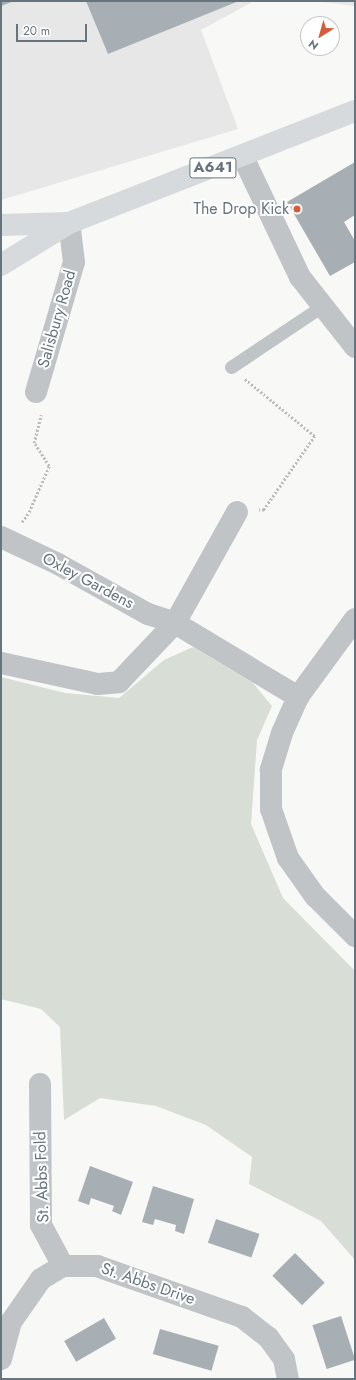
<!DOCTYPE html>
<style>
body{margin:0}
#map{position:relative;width:356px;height:1380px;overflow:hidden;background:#f8f8f6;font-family:Jost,sans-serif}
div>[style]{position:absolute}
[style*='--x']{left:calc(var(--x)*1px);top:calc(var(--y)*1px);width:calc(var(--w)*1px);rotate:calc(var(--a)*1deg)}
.built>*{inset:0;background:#e6e7e6}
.green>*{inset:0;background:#d8ddd5}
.building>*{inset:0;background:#a8afb4;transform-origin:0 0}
.path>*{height:2.5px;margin-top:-1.25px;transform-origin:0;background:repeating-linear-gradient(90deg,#babdbf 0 2px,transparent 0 4px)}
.lane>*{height:13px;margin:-6.5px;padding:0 6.5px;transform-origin:6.5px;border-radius:6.5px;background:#c0c4c7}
.street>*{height:22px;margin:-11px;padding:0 11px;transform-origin:11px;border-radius:11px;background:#c0c4c7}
.primary>*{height:22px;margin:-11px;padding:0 11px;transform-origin:11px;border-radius:11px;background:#d6dadd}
.dots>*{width:11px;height:11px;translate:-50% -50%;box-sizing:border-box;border:2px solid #fff;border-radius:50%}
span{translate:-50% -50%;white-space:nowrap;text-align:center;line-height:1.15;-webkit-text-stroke:4px #fff;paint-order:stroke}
.shield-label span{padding:1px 3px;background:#fff;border:1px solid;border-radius:3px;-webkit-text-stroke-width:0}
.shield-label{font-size:15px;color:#66747e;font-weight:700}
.poi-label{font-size:16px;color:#66747e}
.right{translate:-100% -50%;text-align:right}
.street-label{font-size:16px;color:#66747e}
.frame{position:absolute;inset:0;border:2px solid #66747e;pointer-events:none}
.north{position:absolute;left:300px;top:16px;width:40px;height:40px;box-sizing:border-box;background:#fff;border:1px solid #c2c7cb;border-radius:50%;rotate:217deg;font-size:11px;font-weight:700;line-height:16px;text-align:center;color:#66747e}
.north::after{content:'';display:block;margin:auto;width:14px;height:18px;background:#d65b38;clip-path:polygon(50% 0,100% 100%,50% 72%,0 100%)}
.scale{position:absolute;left:16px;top:24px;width:71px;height:18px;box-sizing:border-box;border:2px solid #66747e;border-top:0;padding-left:5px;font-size:12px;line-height:14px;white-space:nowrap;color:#66747e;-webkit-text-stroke:3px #fff;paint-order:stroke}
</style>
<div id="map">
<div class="built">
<div style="clip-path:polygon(1px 1px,254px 1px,201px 30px,238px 129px,1px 200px)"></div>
<div style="clip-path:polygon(315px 1px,355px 1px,355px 6px)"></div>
</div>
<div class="green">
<div style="clip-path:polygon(193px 647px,253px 683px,272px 706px,257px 740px,251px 824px,283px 898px,355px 971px,355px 1260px,321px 1221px,249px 1184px,252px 1157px,206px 1125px,156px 1106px,100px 1098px,64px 1120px,60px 1027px,41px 1009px,1px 999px,1px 677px,65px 693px,119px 698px,164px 660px)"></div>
</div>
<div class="building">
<div style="clip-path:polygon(1px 1px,14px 1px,1px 6px)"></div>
<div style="clip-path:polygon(86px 1px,239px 1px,108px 54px)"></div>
<div style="clip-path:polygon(355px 162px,355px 215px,344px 222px,355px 241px,355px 262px,330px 276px,287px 202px)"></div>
<div style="clip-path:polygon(90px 1166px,133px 1182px,121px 1215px,112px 1211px,114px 1206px,91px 1198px,89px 1205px,78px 1201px)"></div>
<div style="clip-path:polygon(153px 1186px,194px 1199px,184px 1234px,175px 1231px,176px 1225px,155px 1219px,153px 1225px,142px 1222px)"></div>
<div style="left:216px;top:1219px;width:46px;height:25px;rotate:19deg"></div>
<div style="left:295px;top:1253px;width:42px;height:32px;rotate:45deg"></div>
<div style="left:341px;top:1316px;width:46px;height:30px;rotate:72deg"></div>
<div style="left:104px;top:1318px;width:24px;height:46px;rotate:60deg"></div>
<div style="left:160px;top:1329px;width:61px;height:26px;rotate:16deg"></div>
</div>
<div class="path">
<div style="--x:245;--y:379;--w:90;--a:39.2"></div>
<div style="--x:315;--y:436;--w:90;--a:124.6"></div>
<div style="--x:264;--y:510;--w:5;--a:180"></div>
<div style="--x:22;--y:522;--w:12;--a:-55"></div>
<div style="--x:29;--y:512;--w:50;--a:-66.5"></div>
<div style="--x:49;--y:466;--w:27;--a:-123"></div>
<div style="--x:34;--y:443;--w:29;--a:-76"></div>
</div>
<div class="lane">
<div style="--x:231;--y:367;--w:110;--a:-33.8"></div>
</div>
<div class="street">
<div style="--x:243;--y:157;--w:133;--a:64.6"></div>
<div style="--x:300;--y:277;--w:89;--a:51.8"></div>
<div style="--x:36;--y:392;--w:135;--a:-73.7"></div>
<div style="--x:74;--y:262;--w:39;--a:-97"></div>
<div style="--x:1;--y:537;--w:63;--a:25.3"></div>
<div style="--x:58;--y:564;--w:103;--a:29.1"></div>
<div style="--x:148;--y:614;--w:28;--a:18"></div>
<div style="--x:175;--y:623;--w:144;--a:31"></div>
<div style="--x:355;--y:619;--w:97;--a:126.2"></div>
<div style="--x:298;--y:697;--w:39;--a:114"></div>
<div style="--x:282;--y:733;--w:39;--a:107"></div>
<div style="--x:271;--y:770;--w:39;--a:90"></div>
<div style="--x:271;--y:809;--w:52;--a:70.9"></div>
<div style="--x:288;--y:858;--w:47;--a:54.6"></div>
<div style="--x:315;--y:896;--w:57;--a:45"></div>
<div style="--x:1;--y:663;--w:99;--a:12.2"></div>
<div style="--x:98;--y:684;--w:21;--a:-5"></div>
<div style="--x:119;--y:682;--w:81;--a:-46.5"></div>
<div style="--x:175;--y:623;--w:127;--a:-60.8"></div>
<div style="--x:40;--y:1084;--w:141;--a:89.6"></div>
<div style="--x:41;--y:1225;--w:47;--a:61.8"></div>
<div style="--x:1;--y:1359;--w:38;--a:-75"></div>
<div style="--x:11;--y:1322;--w:52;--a:-55.1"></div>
<div style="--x:41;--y:1279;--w:26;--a:-31"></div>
<div style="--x:63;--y:1266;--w:34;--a:0"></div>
<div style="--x:97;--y:1266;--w:154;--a:19.4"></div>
<div style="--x:242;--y:1317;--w:33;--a:38"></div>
<div style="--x:268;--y:1337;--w:27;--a:54"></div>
<div style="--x:284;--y:1359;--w:20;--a:79"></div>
</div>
<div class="primary">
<div style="--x:1;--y:225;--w:67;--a:-1.7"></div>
<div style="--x:1;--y:265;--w:80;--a:-31.7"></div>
<div style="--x:69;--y:223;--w:307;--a:-21.4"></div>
</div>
<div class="dots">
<div style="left:297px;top:209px;background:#d65b38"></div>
</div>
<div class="shield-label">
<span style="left:213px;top:168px">A641</span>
</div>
<div class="poi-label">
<span class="right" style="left:289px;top:209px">The Drop Kick</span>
</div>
<div class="street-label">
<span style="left:57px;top:319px;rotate:-74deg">Salisbury Road</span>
<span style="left:88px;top:581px;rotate:28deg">Oxley Gardens</span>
<span style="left:42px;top:1177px;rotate:-92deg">St. Abbs Fold</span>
<span style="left:148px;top:1284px;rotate:19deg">St. Abbs Drive</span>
</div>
<div class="frame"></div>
<div class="north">N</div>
<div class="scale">20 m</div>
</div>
